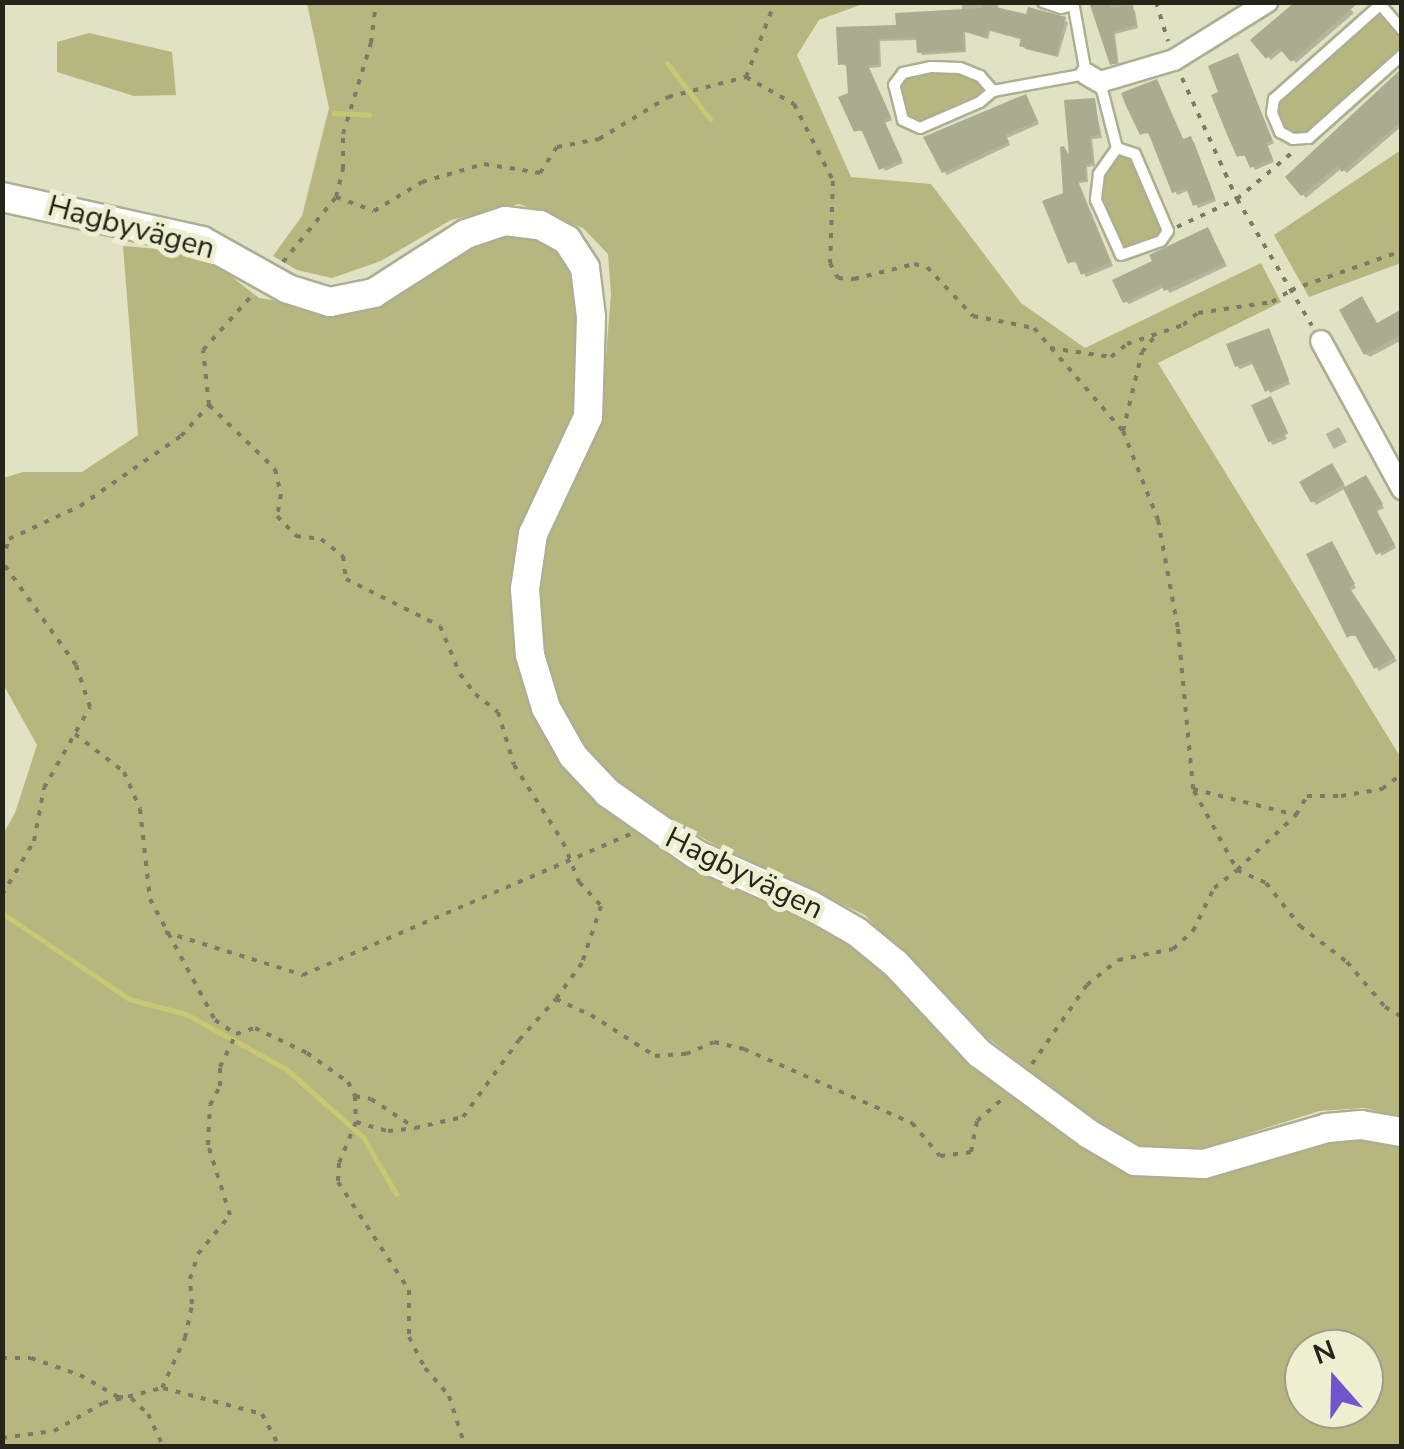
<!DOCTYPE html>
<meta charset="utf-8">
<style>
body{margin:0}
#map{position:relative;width:1404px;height:1449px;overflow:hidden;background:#e1e1c4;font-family:"Nunito Sans",sans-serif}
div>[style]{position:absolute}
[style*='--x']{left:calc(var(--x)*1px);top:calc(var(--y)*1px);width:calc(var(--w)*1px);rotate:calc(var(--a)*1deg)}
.green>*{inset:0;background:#b6b77f}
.shadow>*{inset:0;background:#0003;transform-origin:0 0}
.stream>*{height:5px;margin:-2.5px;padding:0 2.5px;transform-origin:2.5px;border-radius:2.5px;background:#c8c872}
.building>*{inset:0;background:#aaab8f;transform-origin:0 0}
.path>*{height:4px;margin-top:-2px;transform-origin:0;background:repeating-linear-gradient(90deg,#7a7a67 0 5px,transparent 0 13px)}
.roads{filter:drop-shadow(2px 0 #adae92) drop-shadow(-2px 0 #adae92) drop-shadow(0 2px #adae92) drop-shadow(0 -2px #adae92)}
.lane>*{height:10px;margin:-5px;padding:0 5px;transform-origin:5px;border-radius:5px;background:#fff}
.street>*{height:20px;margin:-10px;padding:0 10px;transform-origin:10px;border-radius:10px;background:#fff}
.secondary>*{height:28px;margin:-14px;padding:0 14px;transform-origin:14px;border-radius:14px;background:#fff}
span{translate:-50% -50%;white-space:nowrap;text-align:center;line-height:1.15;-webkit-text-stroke:10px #eeefd1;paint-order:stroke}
.street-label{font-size:30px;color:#242419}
.frame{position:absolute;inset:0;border:5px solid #242419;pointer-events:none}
.north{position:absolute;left:1284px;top:1329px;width:100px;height:100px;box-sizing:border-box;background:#eeefd1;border:2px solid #9d9e87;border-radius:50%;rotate:340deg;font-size:28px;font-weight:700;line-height:40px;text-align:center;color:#242419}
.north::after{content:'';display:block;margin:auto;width:35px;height:45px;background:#6f55cf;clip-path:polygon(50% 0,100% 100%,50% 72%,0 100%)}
</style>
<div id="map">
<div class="green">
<div style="clip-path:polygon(868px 2px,819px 20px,797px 55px,851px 177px,931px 184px,1021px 303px,1085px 348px,1261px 263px,1281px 302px,1158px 363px,1401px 758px,1401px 1117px,1364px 1108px,1319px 1111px,1207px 1147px,1173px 1151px,1142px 1149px,1117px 1138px,956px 1013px,865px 915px,708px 841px,642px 803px,583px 749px,559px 705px,541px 651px,534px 586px,545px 537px,601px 419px,611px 294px,608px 254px,583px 228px,519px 204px,451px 220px,381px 261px,332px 278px,297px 270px,273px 256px,302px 216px,329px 108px,307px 3px)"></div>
<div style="clip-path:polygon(1380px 5px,1401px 30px,1401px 55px,1309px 138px,1280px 132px,1274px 99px)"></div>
<div style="clip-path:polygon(89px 33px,172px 52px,176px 95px,134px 96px,57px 72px,57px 42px)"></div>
<div style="clip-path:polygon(960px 68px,993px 91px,920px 128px,903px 120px,894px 85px,903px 73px)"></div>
<div style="clip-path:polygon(1117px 148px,1135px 154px,1168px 231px,1161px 241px,1121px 255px,1096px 200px,1099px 174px)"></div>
<div style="clip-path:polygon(1401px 150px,1401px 263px,1309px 297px,1274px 235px)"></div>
<div style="clip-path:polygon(evenodd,507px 235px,539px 238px,562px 251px,575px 271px,579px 298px,577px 415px,520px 529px,509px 585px,516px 660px,530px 705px,563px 761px,843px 932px,1130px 1169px,1181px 1177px,1222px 1171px,1333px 1135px,1401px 1144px,1401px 1446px,3px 1446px,2px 836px,15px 813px,37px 745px,3px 684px,3px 478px,23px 472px,82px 472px,138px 435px,123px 246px,172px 250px,213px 262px,259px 298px,338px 310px,386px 297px,473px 243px,507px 235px,1304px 1349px,1364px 1349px,1364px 1409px,1304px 1409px,1304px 1349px)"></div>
</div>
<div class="shadow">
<div style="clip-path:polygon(962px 2px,998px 2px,998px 9px,1027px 17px,1065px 20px,1068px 23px,1058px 57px,1025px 49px,1023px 40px,990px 31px,988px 39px,965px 32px,966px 52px,922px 55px,918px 40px,880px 41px,881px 67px,868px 68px,892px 120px,885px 123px,903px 163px,885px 171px,865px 131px,856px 131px,849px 67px,841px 64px,839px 29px,898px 27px,962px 11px)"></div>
<div style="clip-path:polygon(1092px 2px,1126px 2px,1135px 11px,1138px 28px,1115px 34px,1119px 66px,1112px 63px)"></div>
<div style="clip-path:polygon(1345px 2px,1354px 13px,1296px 63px,1284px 49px,1271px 60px,1253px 40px)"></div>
<div style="clip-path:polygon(1238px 56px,1274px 143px,1268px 146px,1274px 162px,1255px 170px,1248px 156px,1239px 156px,1221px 93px)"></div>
<div style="clip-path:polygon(1402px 71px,1402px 126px,1347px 173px,1342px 168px,1306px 198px,1288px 178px)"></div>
<div style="clip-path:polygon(1157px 82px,1184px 141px,1194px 142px,1216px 201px,1198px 208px,1190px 190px,1177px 195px,1152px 134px,1142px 133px)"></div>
<div style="clip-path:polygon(1026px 97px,1039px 124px,1007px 138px,1010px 145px,947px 175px,944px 171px)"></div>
<div style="clip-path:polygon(1094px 100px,1102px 138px,1092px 139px,1095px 166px,1087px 167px,1088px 182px,1079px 183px,1113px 266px,1086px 277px,1079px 263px,1070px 262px,1064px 149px,1072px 157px)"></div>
<div style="clip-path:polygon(1208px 230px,1227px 266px,1170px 293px,1165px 287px,1129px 304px,1125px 301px,1155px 263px)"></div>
<div style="clip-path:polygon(1402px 312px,1402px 340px,1370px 357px,1366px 354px,1378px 325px)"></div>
<div style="clip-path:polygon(1271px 335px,1290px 384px,1270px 393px,1255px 363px,1240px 369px,1237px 366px)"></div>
<div style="clip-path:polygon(1270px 400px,1287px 439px,1273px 445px,1270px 441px)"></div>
<div style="left:1339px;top:427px;width:17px;height:15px;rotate:62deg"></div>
<div style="clip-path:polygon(1335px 470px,1346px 488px,1316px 505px,1302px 483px)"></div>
<div style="clip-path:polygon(1368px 481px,1384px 508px,1376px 512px,1396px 548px,1381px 556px)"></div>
<div style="clip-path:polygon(1335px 547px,1356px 588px,1350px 591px,1397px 661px,1379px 671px,1358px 636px,1349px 636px)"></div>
</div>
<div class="stream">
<div style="--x:667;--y:63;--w:71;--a:52.5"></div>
<div style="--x:334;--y:113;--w:35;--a:3"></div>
<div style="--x:2;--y:913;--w:153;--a:34.1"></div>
<div style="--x:129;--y:999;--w:59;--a:14.7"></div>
<div style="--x:186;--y:1014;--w:114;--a:28.8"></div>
<div style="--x:286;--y:1069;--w:103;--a:41.4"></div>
<div style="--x:363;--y:1137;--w:66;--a:59.9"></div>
</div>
<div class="building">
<div style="clip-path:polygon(1089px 2px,1110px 2px,1111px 8px,1133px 5px,1136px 25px,1113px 31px,1117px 63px,1110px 65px)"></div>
<div style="clip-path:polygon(1295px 2px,1359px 2px,1291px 62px,1279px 48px,1266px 59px,1250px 40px)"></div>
<div style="clip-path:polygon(983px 4px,1026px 14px,1028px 7px,1066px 17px,1056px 56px,1019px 46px,1021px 38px,988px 29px,985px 37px,963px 31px,964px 50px,917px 53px,916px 37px,878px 39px,879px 65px,868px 65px,891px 117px,884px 120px,902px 160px,879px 170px,861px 129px,854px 132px,838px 97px,848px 93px,846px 64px,838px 65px,836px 27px,896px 25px,895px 13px,982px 8px)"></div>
<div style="clip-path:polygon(1238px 53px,1272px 140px,1266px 143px,1273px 159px,1250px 168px,1244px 154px,1237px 157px,1226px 132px,1211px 95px,1218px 92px,1208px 66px)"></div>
<div style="clip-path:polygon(1402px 68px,1402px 121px,1342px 172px,1337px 166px,1301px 196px,1285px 177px)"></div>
<div style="clip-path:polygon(1157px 79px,1183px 139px,1191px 136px,1215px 198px,1193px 206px,1186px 188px,1172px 193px,1148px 132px,1140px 135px,1126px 106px,1121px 93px)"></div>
<div style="clip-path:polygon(1026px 94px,1038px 121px,1005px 134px,1009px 142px,942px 173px,923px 137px)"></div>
<div style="clip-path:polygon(1095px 98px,1100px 135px,1090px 136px,1093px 163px,1085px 164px,1086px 180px,1077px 181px,1111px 262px,1081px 275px,1075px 260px,1068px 264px,1042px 201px,1063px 193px,1060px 147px,1064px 146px,1069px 156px,1064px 100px)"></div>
<div style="clip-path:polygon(1208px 227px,1225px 263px,1164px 291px,1161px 284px,1123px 303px,1112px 280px,1152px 261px,1149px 255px)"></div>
<div style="clip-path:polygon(1362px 296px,1377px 323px,1402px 309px,1402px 334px,1364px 355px,1339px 310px)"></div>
<div style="clip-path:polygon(1269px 328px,1289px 380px,1265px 392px,1251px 361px,1235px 367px,1226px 344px)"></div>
<div style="left:1271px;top:396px;width:41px;height:22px;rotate:65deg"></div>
<div style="left:1332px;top:463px;width:24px;height:38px;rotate:60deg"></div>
<div style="clip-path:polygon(1366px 475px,1383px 504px,1376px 509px,1395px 545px,1376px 555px,1343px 488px)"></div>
<div style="clip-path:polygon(1332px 541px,1355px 584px,1349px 587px,1395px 657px,1374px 669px,1354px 633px,1347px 638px,1306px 554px)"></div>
</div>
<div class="path">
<div style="--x:1156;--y:2;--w:41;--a:72.9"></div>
<div style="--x:746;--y:77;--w:80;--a:-68.9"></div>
<div style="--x:1182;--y:78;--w:133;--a:65.6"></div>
<div style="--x:1237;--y:199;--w:147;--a:59.4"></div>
<div style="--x:336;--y:197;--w:40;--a:20.2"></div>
<div style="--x:374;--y:211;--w:56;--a:-31.1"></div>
<div style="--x:422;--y:182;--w:65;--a:-16.2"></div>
<div style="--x:484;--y:164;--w:57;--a:9.1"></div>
<div style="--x:540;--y:173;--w:31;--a:-57"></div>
<div style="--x:557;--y:147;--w:43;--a:-10.8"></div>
<div style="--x:599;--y:139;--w:81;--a:-31.3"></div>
<div style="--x:668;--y:97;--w:81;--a:-14.4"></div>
<div style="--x:746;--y:77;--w:55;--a:29.4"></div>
<div style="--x:794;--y:104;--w:86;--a:63.1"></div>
<div style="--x:833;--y:181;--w:82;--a:92.1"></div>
<div style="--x:830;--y:263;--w:17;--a:62"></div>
<div style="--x:838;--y:278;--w:16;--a:4"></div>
<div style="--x:854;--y:279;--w:62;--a:-14"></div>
<div style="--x:914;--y:264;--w:13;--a:13"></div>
<div style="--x:927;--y:267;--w:67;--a:46.8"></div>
<div style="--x:973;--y:316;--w:62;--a:11.1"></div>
<div style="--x:1034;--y:328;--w:136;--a:49.2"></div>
<div style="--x:1123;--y:431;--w:96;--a:68.5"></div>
<div style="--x:1158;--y:520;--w:111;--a:79.6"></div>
<div style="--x:1178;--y:629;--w:161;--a:84.6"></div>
<div style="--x:1193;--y:789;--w:106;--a:14.2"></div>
<div style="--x:1296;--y:815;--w:22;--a:-60"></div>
<div style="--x:1307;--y:796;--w:34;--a:0"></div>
<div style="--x:1341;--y:796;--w:42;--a:-9.7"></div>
<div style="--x:1382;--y:789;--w:25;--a:-37"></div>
<div style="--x:1177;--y:227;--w:66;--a:-25"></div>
<div style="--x:1237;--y:199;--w:75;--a:-40.1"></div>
<div style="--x:283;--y:262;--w:84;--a:-50.8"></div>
<div style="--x:336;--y:197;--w:29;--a:-76"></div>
<div style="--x:343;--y:169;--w:35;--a:-90"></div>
<div style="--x:343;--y:134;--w:95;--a:-72.9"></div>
<div style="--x:371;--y:43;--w:41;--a:-83"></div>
<div style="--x:1050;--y:348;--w:62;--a:8.4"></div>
<div style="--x:1111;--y:357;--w:21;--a:-39"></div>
<div style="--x:1127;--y:344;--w:59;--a:-18.7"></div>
<div style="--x:1183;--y:325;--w:19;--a:-39"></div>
<div style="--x:1198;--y:313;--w:75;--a:-8.5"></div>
<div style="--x:1272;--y:302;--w:22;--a:-32"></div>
<div style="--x:1291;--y:290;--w:118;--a:-19.4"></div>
<div style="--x:209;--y:405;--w:92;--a:44.1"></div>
<div style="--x:275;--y:469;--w:26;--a:77"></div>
<div style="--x:281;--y:494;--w:22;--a:100"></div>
<div style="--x:277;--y:516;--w:28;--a:46"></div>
<div style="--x:296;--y:536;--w:25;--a:7"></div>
<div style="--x:321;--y:539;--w:28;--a:38"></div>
<div style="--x:343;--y:556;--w:23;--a:83"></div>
<div style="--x:346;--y:579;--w:105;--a:26.6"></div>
<div style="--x:440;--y:626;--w:52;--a:67.4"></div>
<div style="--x:460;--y:674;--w:25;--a:53"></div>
<div style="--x:475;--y:694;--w:29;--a:38"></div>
<div style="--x:498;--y:712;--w:55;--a:73.2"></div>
<div style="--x:514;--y:765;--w:91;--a:57.5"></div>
<div style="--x:563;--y:842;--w:43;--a:68.2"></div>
<div style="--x:579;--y:882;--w:33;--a:47"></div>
<div style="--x:601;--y:906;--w:60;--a:108.4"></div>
<div style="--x:582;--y:963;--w:44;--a:125.8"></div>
<div style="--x:1123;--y:431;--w:81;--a:-76.5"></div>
<div style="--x:1142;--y:352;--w:22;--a:-51"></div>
<div style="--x:2;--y:561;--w:23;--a:-72"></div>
<div style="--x:9;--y:539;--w:78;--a:-24.9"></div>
<div style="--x:80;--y:506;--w:123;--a:-34.7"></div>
<div style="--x:181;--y:436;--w:42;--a:-47.9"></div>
<div style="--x:209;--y:405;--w:55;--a:-96.2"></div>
<div style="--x:203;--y:350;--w:75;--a:-48.2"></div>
<div style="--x:75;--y:734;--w:62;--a:37.8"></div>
<div style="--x:124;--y:772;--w:40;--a:66.6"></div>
<div style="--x:140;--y:809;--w:91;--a:83.7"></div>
<div style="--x:150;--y:899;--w:137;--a:61.8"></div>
<div style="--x:215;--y:1020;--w:25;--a:34"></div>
<div style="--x:1194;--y:791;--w:90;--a:61.4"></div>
<div style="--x:1237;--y:870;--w:81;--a:-43"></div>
<div style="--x:2;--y:895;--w:63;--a:-59.3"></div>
<div style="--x:34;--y:841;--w:54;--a:-79.3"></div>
<div style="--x:44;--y:788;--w:93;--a:-60.4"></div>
<div style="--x:90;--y:707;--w:44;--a:-108.4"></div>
<div style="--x:76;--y:665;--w:125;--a:-125.6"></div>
<div style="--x:165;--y:932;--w:145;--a:17.3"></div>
<div style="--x:303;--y:975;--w:357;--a:-23.3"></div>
<div style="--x:1032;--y:1064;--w:96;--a:-55.2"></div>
<div style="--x:1087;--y:985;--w:40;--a:-39"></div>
<div style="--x:1118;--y:960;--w:56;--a:-11.3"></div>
<div style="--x:1173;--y:949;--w:27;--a:-42"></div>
<div style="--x:1193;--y:931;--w:48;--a:-64"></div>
<div style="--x:1214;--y:888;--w:29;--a:-38"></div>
<div style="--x:1237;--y:870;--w:32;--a:24"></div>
<div style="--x:1266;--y:883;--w:55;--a:51.7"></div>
<div style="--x:1300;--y:926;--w:59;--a:37.5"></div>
<div style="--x:1347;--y:962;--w:59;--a:49.8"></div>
<div style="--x:1385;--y:1007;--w:20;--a:30"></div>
<div style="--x:355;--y:1096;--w:16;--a:11"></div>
<div style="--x:371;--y:1099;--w:53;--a:33.4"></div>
<div style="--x:415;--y:1128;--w:49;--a:-12.9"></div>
<div style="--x:463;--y:1117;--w:95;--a:-54"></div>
<div style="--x:519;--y:1040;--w:55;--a:-47.9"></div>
<div style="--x:556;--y:999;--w:38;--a:25"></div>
<div style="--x:591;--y:1015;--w:76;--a:32.6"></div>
<div style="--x:655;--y:1056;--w:31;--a:-4"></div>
<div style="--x:686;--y:1054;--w:30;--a:-23"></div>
<div style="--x:714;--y:1042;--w:31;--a:13"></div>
<div style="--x:744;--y:1049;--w:184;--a:23.8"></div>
<div style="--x:912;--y:1123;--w:43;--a:49.7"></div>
<div style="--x:940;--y:1156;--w:31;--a:-7"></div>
<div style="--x:971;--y:1152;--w:32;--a:-79"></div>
<div style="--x:977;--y:1121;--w:35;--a:-41"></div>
<div style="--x:356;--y:1122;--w:33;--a:16"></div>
<div style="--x:388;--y:1131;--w:27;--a:-6"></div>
<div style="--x:2;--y:1358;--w:29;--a:0"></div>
<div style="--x:31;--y:1358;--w:52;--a:19.1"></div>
<div style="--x:80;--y:1375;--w:44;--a:30.1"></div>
<div style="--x:118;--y:1397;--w:13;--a:4"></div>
<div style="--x:131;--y:1398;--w:23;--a:43"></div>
<div style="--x:148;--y:1414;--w:35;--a:65"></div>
<div style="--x:163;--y:1388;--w:102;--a:14.7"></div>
<div style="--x:262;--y:1414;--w:36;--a:62"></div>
<div style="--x:2;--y:1438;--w:52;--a:-7.7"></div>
<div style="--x:54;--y:1431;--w:56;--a:-29.7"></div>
<div style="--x:103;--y:1403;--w:61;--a:-14.3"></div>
<div style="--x:162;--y:1388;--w:55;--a:-65.3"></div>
<div style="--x:185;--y:1338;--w:35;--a:-78"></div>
<div style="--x:192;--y:1304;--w:25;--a:-95"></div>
<div style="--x:190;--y:1279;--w:26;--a:-72"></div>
<div style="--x:198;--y:1254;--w:50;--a:-50.6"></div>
<div style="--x:230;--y:1215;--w:73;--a:-107.4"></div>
<div style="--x:208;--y:1145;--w:40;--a:-87.1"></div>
<div style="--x:210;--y:1105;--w:21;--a:-62"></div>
<div style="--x:220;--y:1086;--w:19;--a:-90"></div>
<div style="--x:220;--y:1067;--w:37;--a:-64"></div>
<div style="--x:236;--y:1034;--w:20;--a:-18"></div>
<div style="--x:255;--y:1028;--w:58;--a:25.7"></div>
<div style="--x:307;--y:1053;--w:50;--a:35.3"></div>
<div style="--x:348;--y:1082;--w:16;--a:63"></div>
<div style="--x:355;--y:1096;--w:26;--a:88"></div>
<div style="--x:356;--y:1122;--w:44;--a:112.5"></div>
<div style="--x:339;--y:1163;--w:19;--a:93"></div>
<div style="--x:338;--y:1182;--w:129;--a:56.7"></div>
<div style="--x:409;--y:1290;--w:47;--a:90"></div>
<div style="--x:409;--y:1337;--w:35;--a:63"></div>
<div style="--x:425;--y:1368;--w:37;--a:49"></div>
<div style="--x:449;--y:1396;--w:52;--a:72.3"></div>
</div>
<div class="roads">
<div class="lane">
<div style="--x:1043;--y:2;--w:19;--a:18"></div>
<div style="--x:1061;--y:8;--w:12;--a:-14"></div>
<div style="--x:1378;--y:2;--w:37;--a:49"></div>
<div style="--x:1380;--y:5;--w:142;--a:138.4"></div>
<div style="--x:1274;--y:99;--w:14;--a:98"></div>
<div style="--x:1272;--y:113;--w:21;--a:67"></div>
<div style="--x:1280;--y:132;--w:15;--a:28"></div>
<div style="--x:1293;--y:139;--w:16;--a:-4"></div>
<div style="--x:1309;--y:138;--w:125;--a:-41.7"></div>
<div style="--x:1100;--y:82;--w:68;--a:75.6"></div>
<div style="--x:1117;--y:148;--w:32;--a:125"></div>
<div style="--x:1099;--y:174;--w:26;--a:97"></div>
<div style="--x:1096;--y:200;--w:60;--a:65.6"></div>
<div style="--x:1121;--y:255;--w:42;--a:-19.3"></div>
<div style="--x:1161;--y:241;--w:12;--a:-55"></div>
<div style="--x:1168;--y:231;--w:84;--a:-113.2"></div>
<div style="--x:1135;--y:154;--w:19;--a:-162"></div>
<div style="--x:993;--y:91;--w:17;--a:140"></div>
<div style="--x:980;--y:102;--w:65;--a:156.6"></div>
<div style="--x:920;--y:128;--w:19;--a:-155"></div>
<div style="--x:903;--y:120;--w:36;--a:-104"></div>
<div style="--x:894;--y:85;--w:15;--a:-53"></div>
<div style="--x:903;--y:73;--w:29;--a:-12"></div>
<div style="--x:931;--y:67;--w:29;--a:2"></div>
<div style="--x:960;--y:68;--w:22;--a:22"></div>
<div style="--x:980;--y:76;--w:20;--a:49"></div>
<div style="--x:993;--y:91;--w:95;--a:-10.4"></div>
<div style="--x:1086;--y:74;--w:73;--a:-100.2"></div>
</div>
<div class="street">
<div style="--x:1086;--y:74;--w:16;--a:30"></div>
<div style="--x:1100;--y:82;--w:77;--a:-16.6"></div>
<div style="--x:1174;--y:60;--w:110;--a:-31.9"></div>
<div style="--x:1321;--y:341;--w:169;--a:61.3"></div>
</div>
<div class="secondary">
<div style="--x:2;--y:197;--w:205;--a:12.4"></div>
<div style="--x:202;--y:241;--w:98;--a:29.2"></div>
<div style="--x:288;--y:289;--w:44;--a:17.2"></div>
<div style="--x:330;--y:302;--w:45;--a:-11.6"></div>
<div style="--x:374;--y:293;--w:109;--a:-32.7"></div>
<div style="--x:466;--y:234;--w:41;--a:-18.4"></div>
<div style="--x:505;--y:221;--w:35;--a:7"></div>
<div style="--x:540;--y:225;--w:31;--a:29"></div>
<div style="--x:567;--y:240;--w:33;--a:57"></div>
<div style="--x:585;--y:268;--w:49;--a:83"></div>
<div style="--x:591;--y:317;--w:100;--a:91.7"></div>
<div style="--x:588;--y:417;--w:129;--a:115.2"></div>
<div style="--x:533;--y:534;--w:56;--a:98.3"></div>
<div style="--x:525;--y:589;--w:66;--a:85.7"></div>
<div style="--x:530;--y:655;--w:55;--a:73.2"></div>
<div style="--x:546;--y:708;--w:55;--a:60.6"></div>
<div style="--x:573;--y:756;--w:51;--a:46.6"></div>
<div style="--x:608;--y:793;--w:106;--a:35"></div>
<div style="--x:695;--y:854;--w:126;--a:23.9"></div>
<div style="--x:810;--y:905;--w:54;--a:29.9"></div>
<div style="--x:857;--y:932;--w:50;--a:39.4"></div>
<div style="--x:896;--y:964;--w:122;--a:47"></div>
<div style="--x:979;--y:1053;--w:137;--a:36.4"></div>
<div style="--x:1089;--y:1134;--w:53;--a:30.4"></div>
<div style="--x:1135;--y:1161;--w:69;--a:2.5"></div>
<div style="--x:1204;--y:1164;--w:128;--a:-16.3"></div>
<div style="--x:1327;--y:1128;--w:34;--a:-5"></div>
<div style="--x:1361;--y:1125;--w:42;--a:9.7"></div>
</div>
</div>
<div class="street-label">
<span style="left:131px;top:228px;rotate:15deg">Hagbyvägen</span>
<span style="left:744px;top:874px;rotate:26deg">Hagbyvägen</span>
</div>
<div class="frame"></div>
<div class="north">N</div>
</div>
